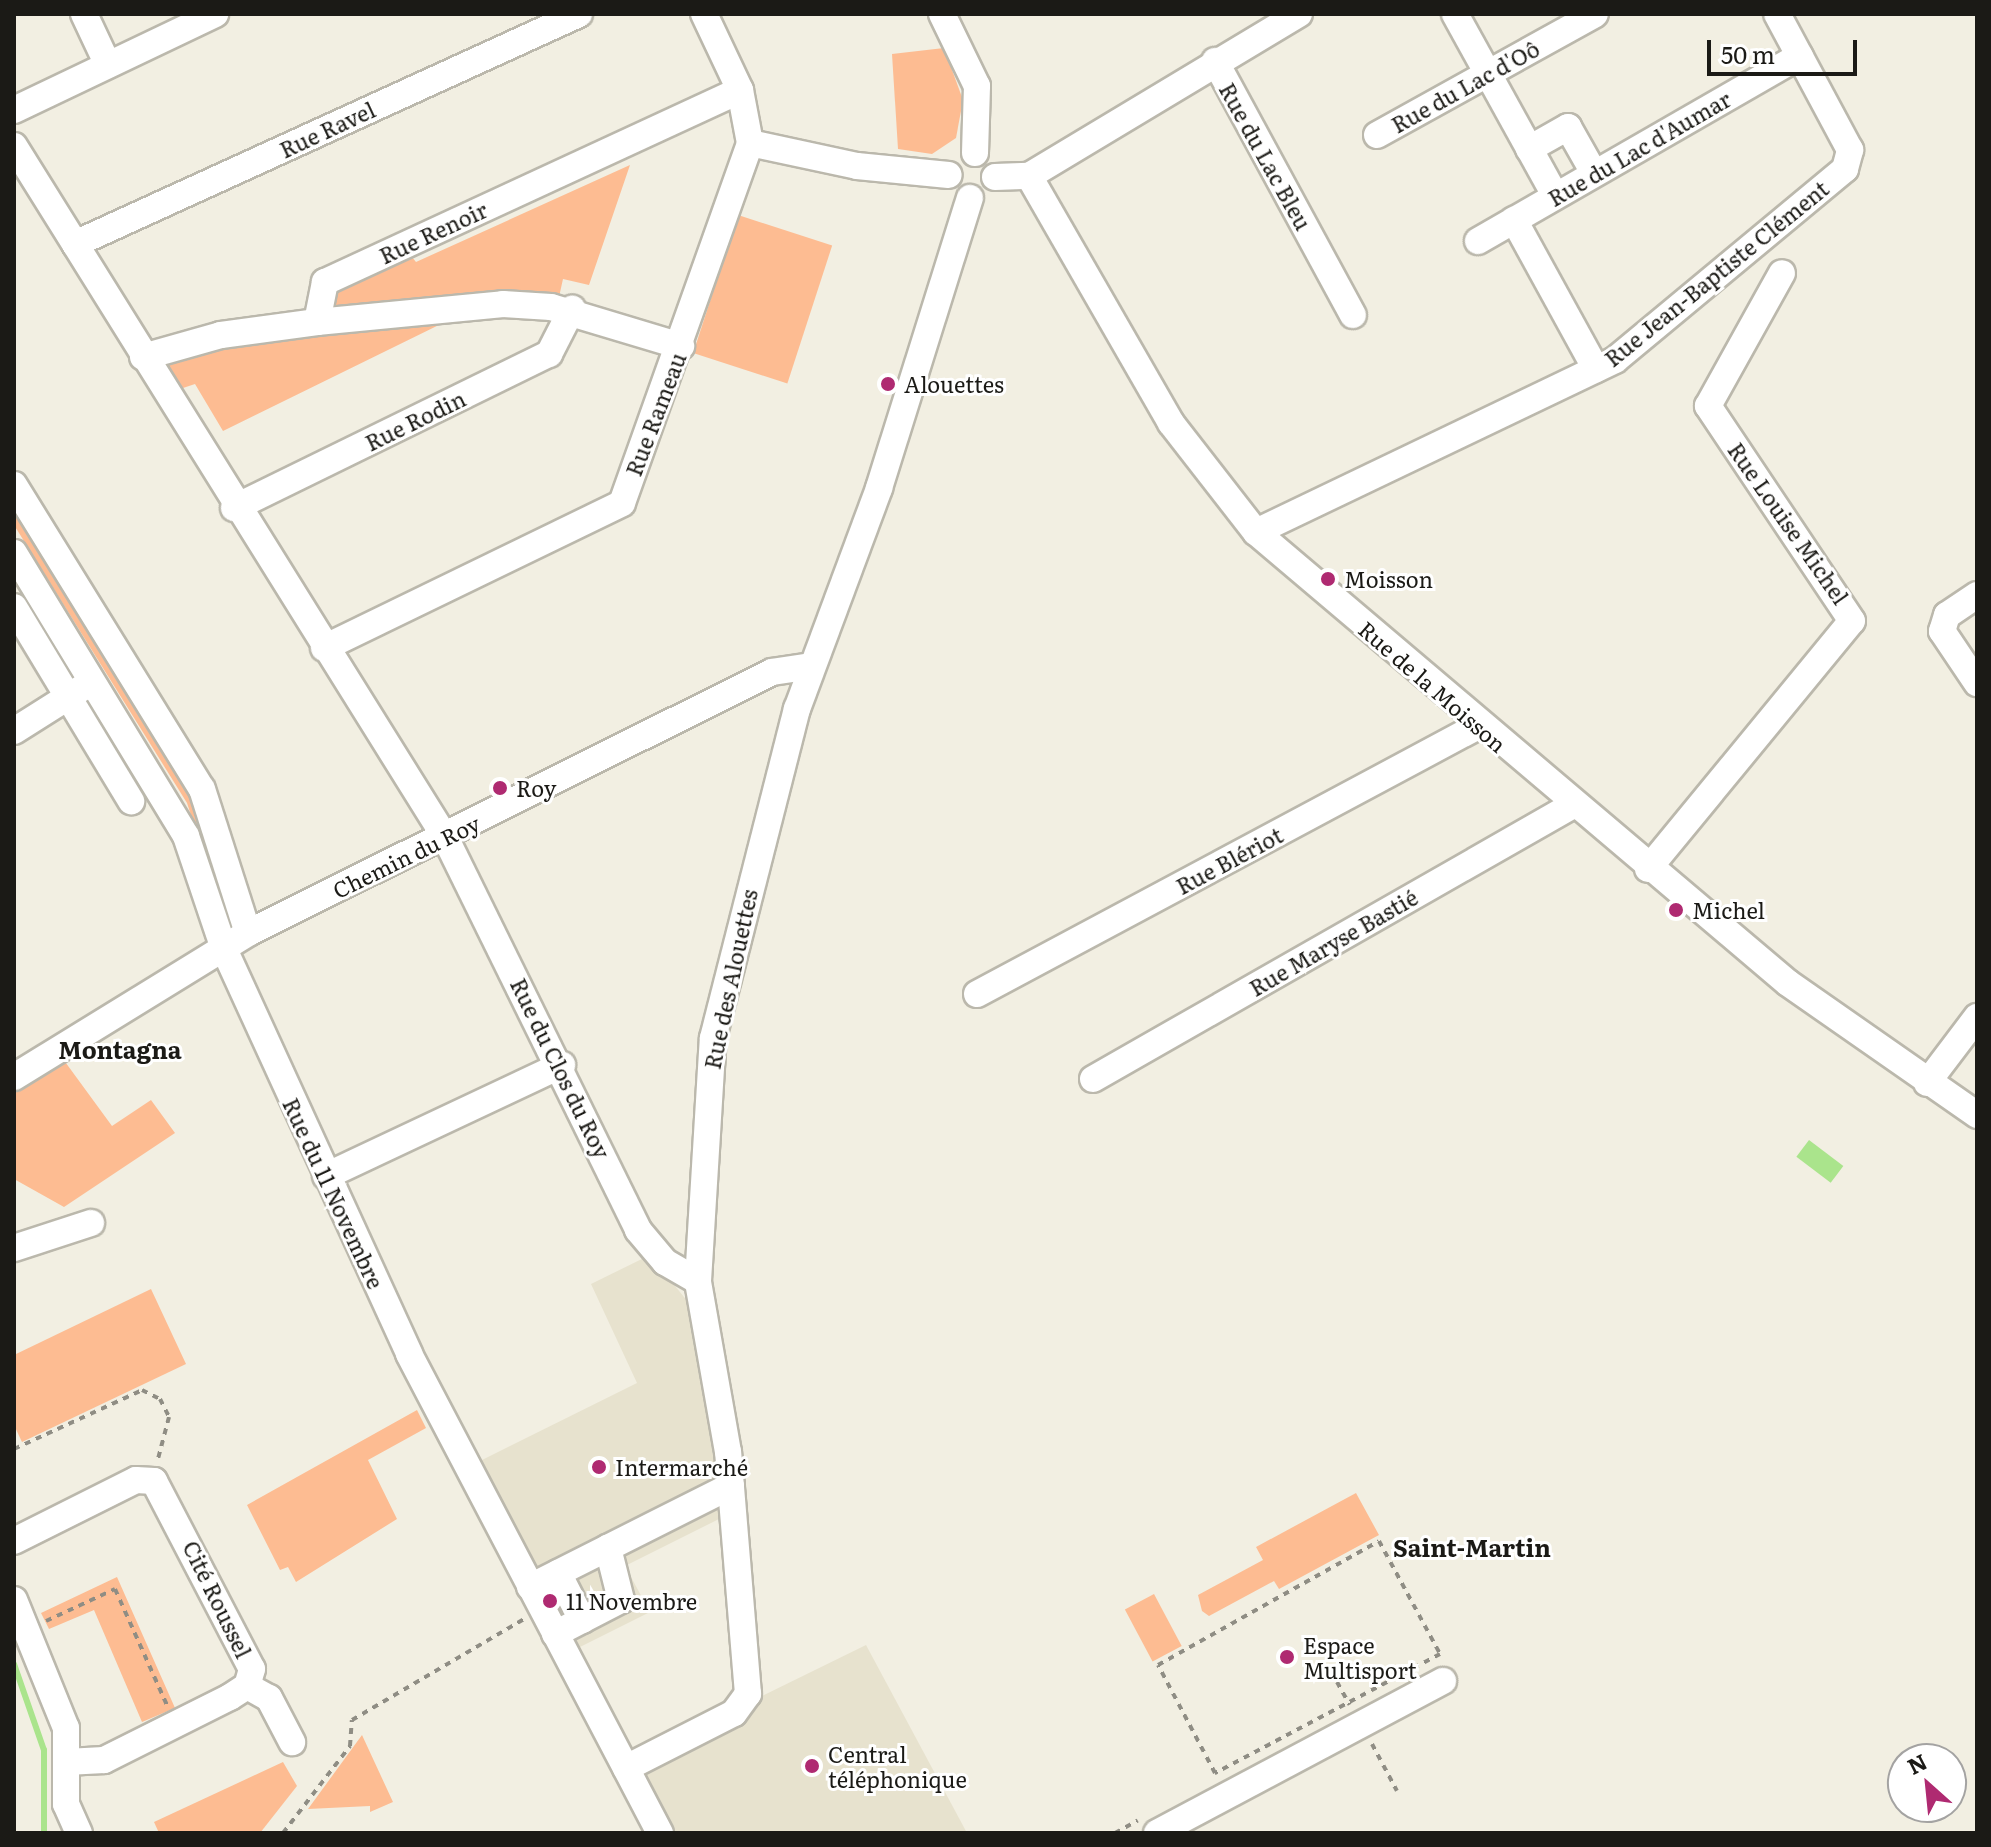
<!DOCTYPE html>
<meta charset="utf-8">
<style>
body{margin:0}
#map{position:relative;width:1991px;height:1847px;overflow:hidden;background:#f2efe2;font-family:Literata,serif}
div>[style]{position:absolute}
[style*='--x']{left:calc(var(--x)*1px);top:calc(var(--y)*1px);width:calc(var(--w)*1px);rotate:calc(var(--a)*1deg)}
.built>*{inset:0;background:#e7e2ce}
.green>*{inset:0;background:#fdbc92;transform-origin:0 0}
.water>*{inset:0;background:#aae48c;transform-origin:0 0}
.stream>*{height:6px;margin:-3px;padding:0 3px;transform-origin:3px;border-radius:3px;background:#aae48c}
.path>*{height:4px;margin-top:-2px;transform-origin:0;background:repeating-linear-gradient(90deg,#8f8d84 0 6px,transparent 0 12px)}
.roads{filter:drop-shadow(2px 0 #bbb8ac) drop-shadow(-2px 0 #bbb8ac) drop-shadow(0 2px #bbb8ac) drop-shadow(0 -2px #bbb8ac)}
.minor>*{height:26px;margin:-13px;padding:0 13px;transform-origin:13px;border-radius:13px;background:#fff}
.dots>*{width:22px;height:22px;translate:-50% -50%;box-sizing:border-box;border:4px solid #fff;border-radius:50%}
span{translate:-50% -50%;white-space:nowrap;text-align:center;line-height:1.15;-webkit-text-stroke:6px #fff;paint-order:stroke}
.street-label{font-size:22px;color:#1b1a16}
.poi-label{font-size:22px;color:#1b1a16}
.left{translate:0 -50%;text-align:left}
.neighbourhood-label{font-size:24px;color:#1b1a16;font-weight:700}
.frame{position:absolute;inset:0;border:16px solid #1b1a16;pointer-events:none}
.north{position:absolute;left:1887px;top:1743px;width:80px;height:80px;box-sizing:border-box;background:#fff;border:2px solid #a4a3a2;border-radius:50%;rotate:333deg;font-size:22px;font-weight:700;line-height:32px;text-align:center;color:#1b1a16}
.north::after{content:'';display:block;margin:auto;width:28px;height:36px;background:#af2a71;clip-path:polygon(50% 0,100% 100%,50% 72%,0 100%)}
.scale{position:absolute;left:1707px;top:40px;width:150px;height:36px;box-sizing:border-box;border:4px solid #1b1a16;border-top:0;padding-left:10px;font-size:24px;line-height:28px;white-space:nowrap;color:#1b1a16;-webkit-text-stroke:6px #fff;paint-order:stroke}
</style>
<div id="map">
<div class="built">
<div style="clip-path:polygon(650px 1255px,701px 1318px,727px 1515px,625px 1566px,650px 1612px,572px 1651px,478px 1462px,637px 1383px,591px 1284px)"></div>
<div style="clip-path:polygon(866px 1645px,967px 1833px,674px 1833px,641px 1771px,758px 1698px)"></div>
</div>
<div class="green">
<div style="clip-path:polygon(944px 48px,963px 100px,956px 138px,932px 154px,898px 149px,892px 54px)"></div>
<div style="clip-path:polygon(630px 165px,589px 285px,563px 279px,559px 297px,337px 312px,327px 306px,334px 285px,408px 252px,416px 262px)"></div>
<div style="left:738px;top:215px;width:99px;height:145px;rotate:18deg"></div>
<div style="clip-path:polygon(445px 322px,223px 431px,195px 384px,174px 391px,161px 365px,223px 345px)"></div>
<div style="clip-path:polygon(14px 502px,198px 799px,231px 917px,222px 909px,187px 803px,14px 525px)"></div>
<div style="clip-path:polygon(63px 1059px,112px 1126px,151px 1100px,175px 1133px,64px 1207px,14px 1179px,14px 1092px)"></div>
<div style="clip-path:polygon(151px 1289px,186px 1364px,22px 1442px,14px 1425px,14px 1355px)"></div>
<div style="clip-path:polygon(417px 1410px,426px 1428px,368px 1460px,397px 1519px,296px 1582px,288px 1567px,280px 1570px,247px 1505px)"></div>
<div style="clip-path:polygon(1356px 1493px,1379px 1535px,1279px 1589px,1274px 1581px,1209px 1616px,1202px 1611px,1198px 1595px,1263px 1560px,1256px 1547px)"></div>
<div style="clip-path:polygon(117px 1577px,175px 1708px,142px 1722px,94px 1610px,49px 1629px,41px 1613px)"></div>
<div style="left:1154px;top:1594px;width:59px;height:33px;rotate:62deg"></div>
<div style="clip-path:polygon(362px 1735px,393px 1802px,370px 1812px,370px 1806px,308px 1809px)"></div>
<div style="clip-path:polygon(283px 1762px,297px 1786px,260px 1833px,159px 1833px,154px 1822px)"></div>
</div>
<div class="water">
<div style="left:1809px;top:1140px;width:43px;height:21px;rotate:37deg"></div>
</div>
<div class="stream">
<div style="--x:14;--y:1664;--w:91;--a:70.8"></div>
<div style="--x:44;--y:1750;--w:83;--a:90"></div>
</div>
<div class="path">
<div style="--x:14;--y:1449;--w:141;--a:-24.7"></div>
<div style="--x:142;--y:1390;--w:20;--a:27"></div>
<div style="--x:160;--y:1399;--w:20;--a:63"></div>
<div style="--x:169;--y:1417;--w:43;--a:104.7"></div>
<div style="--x:1379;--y:1541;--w:128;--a:61.6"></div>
<div style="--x:1440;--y:1654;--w:255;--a:152.1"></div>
<div style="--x:1215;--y:1773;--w:122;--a:-117.8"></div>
<div style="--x:1158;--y:1665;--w:253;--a:-29.3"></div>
<div style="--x:46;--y:1621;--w:76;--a:-24.9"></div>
<div style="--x:115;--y:1589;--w:127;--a:65.9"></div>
<div style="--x:1337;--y:1682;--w:26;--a:61"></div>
<div style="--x:1372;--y:1744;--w:53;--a:62"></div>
<div style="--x:283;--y:1833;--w:110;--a:-52.4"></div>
<div style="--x:350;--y:1746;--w:26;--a:-86"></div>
<div style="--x:352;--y:1720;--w:199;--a:-30.4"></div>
<div style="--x:1115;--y:1833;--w:26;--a:-29"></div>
</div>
<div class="roads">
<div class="minor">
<div style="--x:84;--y:14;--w:56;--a:64.8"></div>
<div style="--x:942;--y:14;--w:80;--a:64.1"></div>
<div style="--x:977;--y:86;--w:67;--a:91.7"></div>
<div style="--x:1455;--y:14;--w:207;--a:61.1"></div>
<div style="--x:1215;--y:61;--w:289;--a:61.5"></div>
<div style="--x:14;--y:110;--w:223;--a:-25.5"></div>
<div style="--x:1377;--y:135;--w:249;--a:-29"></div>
<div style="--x:750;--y:143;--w:109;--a:12.1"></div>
<div style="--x:857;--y:166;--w:92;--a:5.6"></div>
<div style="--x:14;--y:146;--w:814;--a:58.05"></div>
<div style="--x:445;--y:837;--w:438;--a:63.8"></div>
<div style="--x:638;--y:1230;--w:42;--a:49.8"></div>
<div style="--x:665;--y:1262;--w:38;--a:30"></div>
<div style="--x:1529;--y:149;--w:45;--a:-29.4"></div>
<div style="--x:1568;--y:127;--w:53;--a:60.5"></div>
<div style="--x:1029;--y:176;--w:315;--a:-31"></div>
<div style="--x:995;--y:177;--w:34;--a:-2"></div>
<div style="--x:1029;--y:176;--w:285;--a:60.1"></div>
<div style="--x:1171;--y:423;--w:138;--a:52.1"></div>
<div style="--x:1256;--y:532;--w:697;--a:40.29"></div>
<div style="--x:1788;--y:983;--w:231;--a:34.9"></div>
<div style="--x:1514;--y:220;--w:170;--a:61.2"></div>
<div style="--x:1478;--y:241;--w:371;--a:-29.9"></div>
<div style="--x:75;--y:244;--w:554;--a:-24.53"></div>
<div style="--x:317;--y:322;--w:187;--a:-5.5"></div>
<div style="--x:503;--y:304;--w:48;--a:3.6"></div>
<div style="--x:551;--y:307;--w:136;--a:16.7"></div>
<div style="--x:143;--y:357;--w:81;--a:-15.8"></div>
<div style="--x:221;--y:335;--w:97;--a:-7.7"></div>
<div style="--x:317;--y:322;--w:41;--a:-78.7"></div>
<div style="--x:325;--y:282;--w:457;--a:-24.8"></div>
<div style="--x:14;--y:485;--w:357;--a:58.3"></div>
<div style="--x:202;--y:789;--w:151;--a:72.3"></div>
<div style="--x:234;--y:508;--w:351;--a:-26.1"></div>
<div style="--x:549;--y:354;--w:51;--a:-62.9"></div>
<div style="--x:1256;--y:532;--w:398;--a:-25.6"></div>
<div style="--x:1615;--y:360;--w:299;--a:-39.7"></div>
<div style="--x:1845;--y:169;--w:20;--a:-75"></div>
<div style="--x:1850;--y:150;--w:154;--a:-118.2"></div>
<div style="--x:14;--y:553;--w:331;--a:58.7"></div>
<div style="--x:186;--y:836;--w:119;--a:71.4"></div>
<div style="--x:224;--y:949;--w:445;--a:65.4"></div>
<div style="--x:409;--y:1354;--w:541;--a:62.35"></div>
<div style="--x:1977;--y:595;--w:36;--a:146"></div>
<div style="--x:1947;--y:615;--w:17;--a:107"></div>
<div style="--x:1942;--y:631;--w:63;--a:56.1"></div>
<div style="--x:14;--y:607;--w:227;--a:58.9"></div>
<div style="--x:324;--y:648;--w:331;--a:-25.9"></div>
<div style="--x:622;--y:503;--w:382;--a:-70.4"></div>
<div style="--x:750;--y:143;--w:54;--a:-100.7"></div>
<div style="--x:740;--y:90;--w:84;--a:-115.3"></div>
<div style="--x:14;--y:731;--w:80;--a:-32.3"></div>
<div style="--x:1648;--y:869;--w:321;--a:-50.6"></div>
<div style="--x:1852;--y:621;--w:259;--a:-123.8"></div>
<div style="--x:1708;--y:406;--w:152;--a:-60.9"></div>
<div style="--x:977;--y:994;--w:570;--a:-28.14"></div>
<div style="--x:14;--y:1077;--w:275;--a:-31.6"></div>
<div style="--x:248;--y:933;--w:585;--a:-26.48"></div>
<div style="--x:772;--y:672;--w:40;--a:-8.5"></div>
<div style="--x:1093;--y:1079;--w:553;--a:-29.72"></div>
<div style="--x:1927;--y:1083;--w:83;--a:-52.9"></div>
<div style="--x:326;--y:1176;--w:261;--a:-25.2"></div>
<div style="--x:14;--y:1248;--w:81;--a:-18"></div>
<div style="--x:14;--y:1541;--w:136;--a:-26.6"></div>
<div style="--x:136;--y:1480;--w:18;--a:3"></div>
<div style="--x:154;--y:1481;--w:212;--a:62.5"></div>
<div style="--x:252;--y:1669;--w:18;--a:106"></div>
<div style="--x:247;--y:1686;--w:20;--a:147"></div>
<div style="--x:230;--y:1697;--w:141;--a:153.4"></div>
<div style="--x:104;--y:1760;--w:33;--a:177"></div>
<div style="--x:558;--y:1573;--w:53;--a:62.9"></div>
<div style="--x:530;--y:1587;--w:225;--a:-26.7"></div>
<div style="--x:14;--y:1600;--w:138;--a:67.9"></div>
<div style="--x:66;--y:1728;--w:76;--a:90"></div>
<div style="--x:66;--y:1804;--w:32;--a:66"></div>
<div style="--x:555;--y:1634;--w:74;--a:-27.3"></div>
<div style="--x:621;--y:1600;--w:54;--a:-104"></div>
<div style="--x:247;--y:1686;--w:25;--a:29"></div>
<div style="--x:269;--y:1698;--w:50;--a:62.4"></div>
<div style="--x:626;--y:1768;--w:121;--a:-27"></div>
<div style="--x:734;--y:1713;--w:24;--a:-54"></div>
<div style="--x:748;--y:1694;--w:243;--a:-94.7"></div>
<div style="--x:728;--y:1452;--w:174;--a:-100"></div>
<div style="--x:698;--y:1281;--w:243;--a:-86.5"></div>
<div style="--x:713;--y:1038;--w:340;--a:-75.7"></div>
<div style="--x:797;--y:709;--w:236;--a:-69.6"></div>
<div style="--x:879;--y:488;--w:304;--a:-72.6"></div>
<div style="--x:1157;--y:1833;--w:324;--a:-28"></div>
</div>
</div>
<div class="dots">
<div style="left:888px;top:384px;background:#af2a71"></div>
<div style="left:1328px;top:579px;background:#af2a71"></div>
<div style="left:500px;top:788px;background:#af2a71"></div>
<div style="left:1676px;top:910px;background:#af2a71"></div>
<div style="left:599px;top:1467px;background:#af2a71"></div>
<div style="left:550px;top:1601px;background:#af2a71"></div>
<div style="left:1287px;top:1657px;background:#af2a71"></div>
<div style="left:812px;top:1766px;background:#af2a71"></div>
</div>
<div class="street-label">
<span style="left:1465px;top:86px;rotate:-29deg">Rue du Lac d'Oô</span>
<span style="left:327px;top:129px;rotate:-25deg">Rue Ravel</span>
<span style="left:1639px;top:148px;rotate:-30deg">Rue du Lac d'Aumar</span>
<span style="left:1266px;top:156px;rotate:61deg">Rue du Lac Bleu</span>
<span style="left:433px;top:232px;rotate:-25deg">Rue Renoir</span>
<span style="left:1716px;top:273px;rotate:-39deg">Rue Jean-Baptiste Clément</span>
<span style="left:655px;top:414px;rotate:-69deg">Rue Rameau</span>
<span style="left:415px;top:420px;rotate:-26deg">Rue Rodin</span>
<span style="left:1789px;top:523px;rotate:55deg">Rue Louise Michel</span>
<span style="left:1433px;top:686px;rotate:41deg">Rue de la Moisson</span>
<span style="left:406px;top:856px;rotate:-26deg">Chemin du Roy</span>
<span style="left:1229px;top:860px;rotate:-28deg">Rue Blériot</span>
<span style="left:1333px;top:942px;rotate:-30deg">Rue Maryse Bastié</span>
<span style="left:730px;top:979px;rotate:-78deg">Rue des Alouettes</span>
<span style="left:561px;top:1068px;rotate:64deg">Rue du Clos du Roy</span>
<span style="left:334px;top:1193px;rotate:65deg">Rue du 11 Novembre</span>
<span style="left:218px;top:1599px;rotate:64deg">Cité Roussel</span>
</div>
<div class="poi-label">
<span class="left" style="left:904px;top:384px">Alouettes</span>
<span class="left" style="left:1344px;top:579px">Moisson</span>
<span class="left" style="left:516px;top:788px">Roy</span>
<span class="left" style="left:1692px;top:910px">Michel</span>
<span class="left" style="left:615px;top:1467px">Intermarché</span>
<span class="left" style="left:566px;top:1601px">11 Novembre</span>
<span class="left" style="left:1303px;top:1657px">Espace<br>Multisport</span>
<span class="left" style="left:828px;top:1766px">Central<br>téléphonique</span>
</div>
<div class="neighbourhood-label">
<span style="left:120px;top:1049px">Montagna</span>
<span style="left:1472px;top:1547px">Saint-Martin</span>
</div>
<div class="frame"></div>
<div class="north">N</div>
<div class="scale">50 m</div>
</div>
